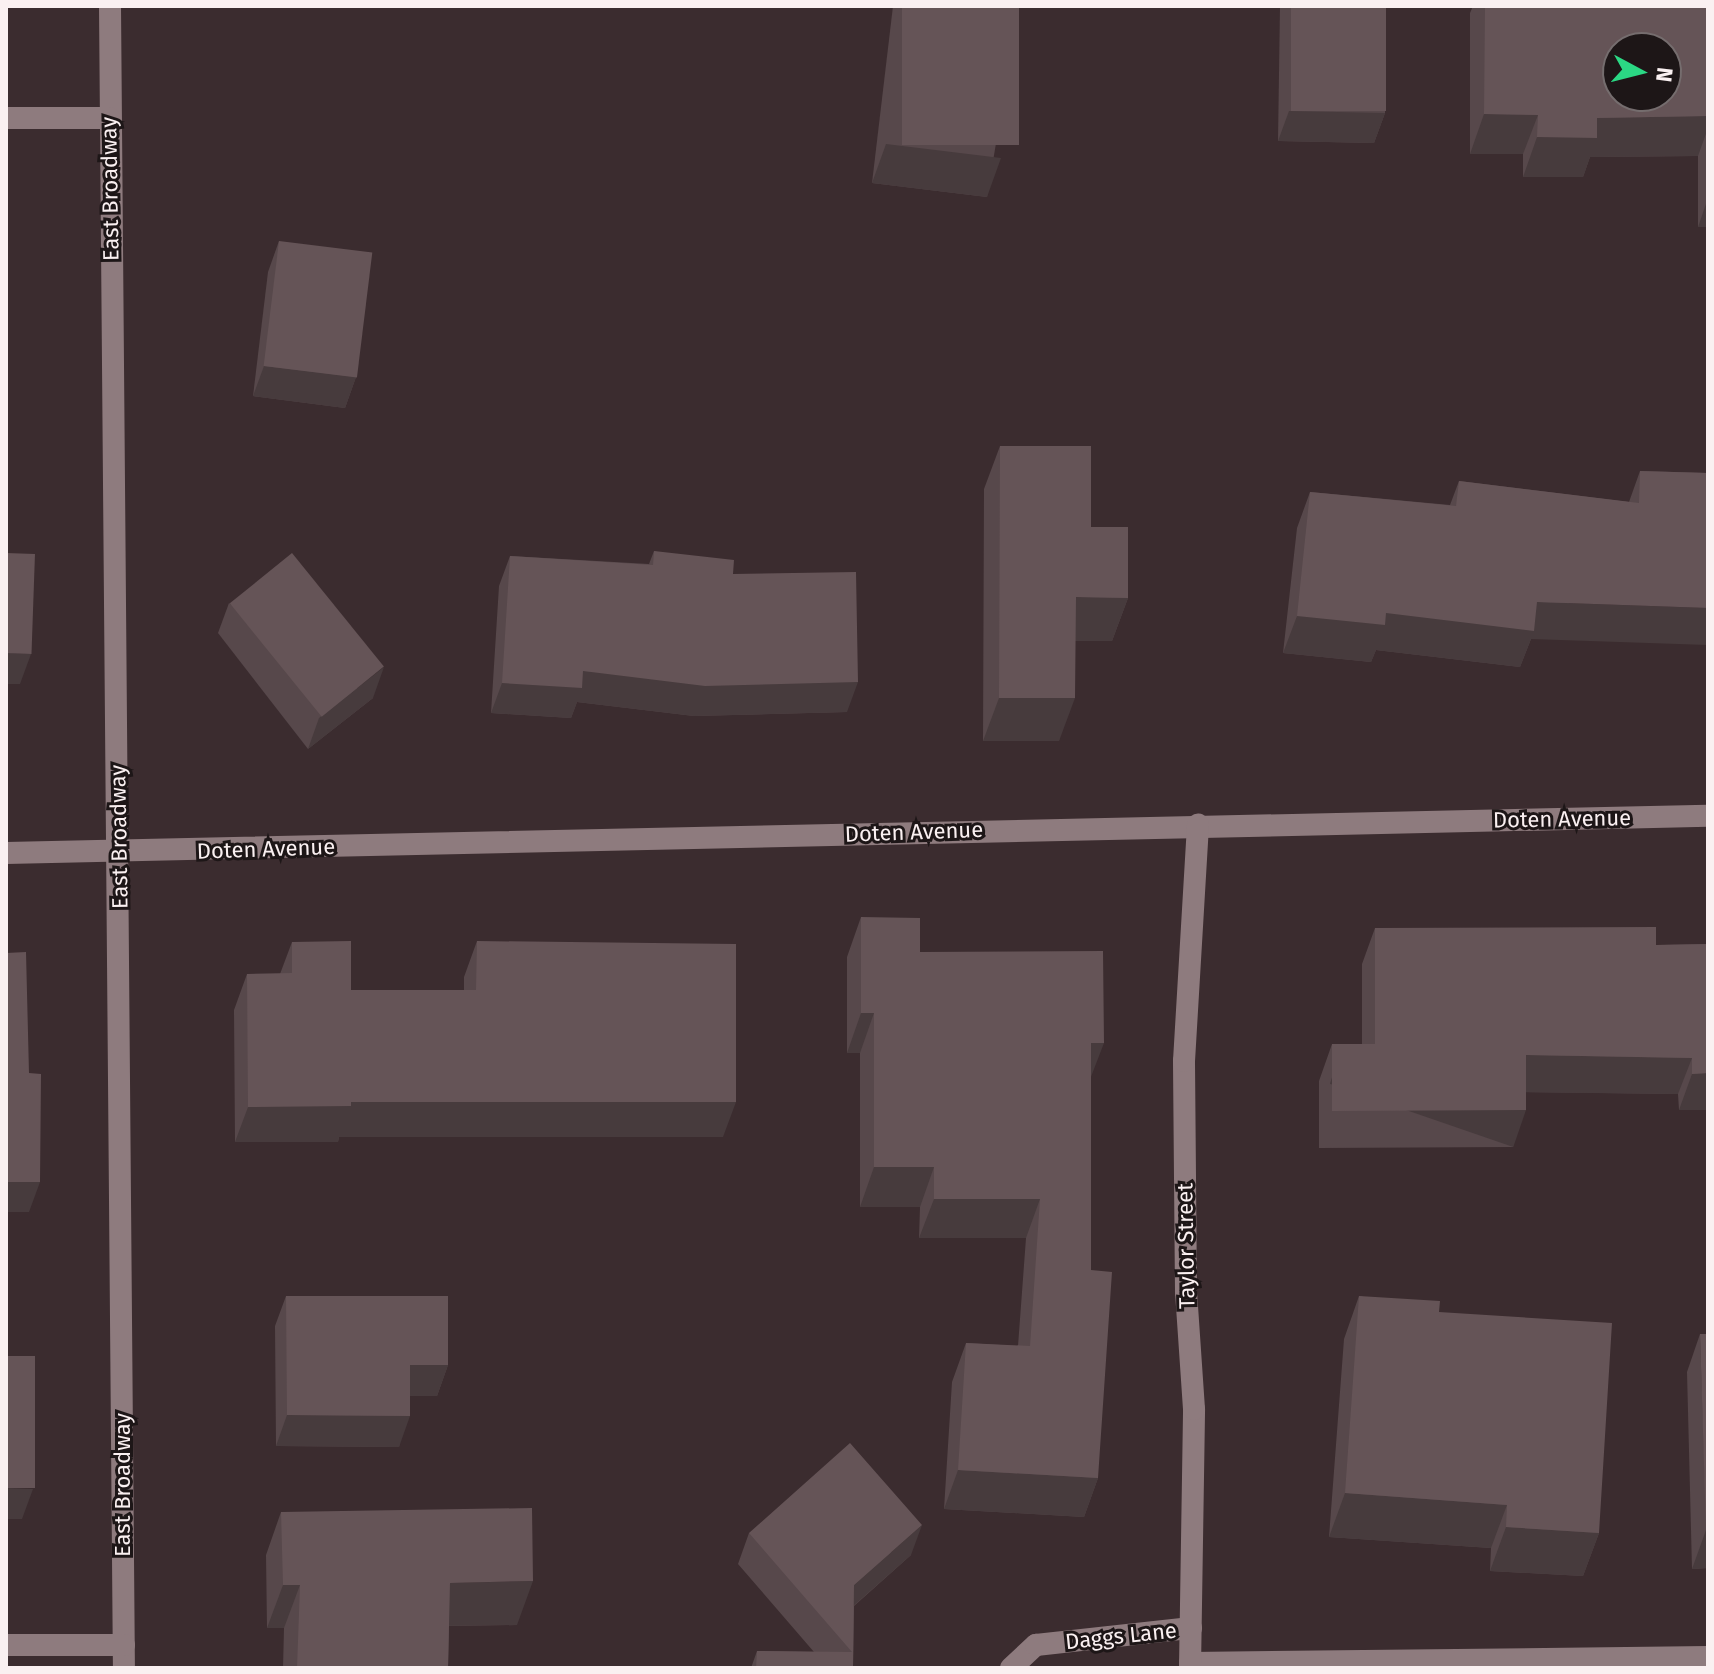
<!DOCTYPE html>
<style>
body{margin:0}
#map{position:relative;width:1714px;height:1674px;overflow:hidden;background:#3b2c2f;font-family:"Fira Sans",sans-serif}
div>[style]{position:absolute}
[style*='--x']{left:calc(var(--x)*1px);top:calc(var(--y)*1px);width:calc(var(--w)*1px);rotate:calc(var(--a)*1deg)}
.minor>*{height:22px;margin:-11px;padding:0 11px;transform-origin:11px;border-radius:11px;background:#8e7b7e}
.wall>*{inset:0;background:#57484b}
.shaded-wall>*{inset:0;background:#473b3d;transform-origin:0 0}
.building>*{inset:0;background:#655457;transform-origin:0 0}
span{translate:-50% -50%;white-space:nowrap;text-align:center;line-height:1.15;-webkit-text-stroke:6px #1d1617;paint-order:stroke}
.street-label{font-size:22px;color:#faf0f1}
.frame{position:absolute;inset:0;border:8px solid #faf0f1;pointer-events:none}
.north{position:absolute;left:1602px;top:32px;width:80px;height:80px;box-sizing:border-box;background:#1d1617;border:2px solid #756d6e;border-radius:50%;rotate:97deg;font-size:22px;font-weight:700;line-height:32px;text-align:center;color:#faf0f1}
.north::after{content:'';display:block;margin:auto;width:28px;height:36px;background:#2bd884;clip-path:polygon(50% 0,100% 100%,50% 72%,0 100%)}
</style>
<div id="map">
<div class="minor">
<div style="--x:110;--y:6;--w:1662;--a:89.52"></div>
<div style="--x:6;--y:118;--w:103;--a:0"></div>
<div style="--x:6;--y:853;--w:1702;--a:-1.25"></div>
<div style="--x:6;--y:1645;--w:118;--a:0"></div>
<div style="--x:1190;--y:1663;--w:518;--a:-0.66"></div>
<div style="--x:1011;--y:1668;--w:34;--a:-43"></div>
<div style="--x:1036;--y:1645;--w:156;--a:-6.3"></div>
<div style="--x:1190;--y:1668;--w:259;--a:-89.1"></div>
<div style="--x:1194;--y:1409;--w:117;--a:-93.9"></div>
<div style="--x:1186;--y:1292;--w:231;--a:-90.5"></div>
<div style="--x:1184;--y:1061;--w:237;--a:-86.6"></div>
</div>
<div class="wall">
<div style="clip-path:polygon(893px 6px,1019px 6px,987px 197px,872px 183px)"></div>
<div style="clip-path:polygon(1280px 6px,1386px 6px,1385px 113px,1374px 143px,1278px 141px)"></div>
<div style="clip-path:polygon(1473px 6px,1708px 6px,1708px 227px,1698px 227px,1698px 156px,1590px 157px,1583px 177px,1523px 177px,1523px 154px,1470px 154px,1470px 13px)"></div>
<div style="clip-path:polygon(279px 241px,356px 377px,345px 408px,253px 396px,268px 272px)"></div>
<div style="clip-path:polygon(1000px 446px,1091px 527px,1128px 598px,1112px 641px,1075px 641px,1059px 741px,983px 741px,984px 489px)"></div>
<div style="clip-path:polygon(1640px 471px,1708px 473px,1531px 639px,1520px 667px,1376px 650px,1371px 662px,1283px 653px,1297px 528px,1310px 492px,1450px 505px,1459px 481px,1629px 502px)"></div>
<div style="clip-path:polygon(654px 551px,733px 574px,847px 712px,694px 716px,577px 702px,571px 718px,491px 713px,499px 586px,510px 556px,649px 564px)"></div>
<div style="clip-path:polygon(229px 603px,373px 698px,308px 749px,218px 633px)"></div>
<div style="clip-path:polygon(861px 917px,920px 952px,1091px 1079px,1091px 1270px,1098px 1478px,1084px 1517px,944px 1509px,952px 1382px,966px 1343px,1018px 1346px,1026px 1238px,919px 1238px,920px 1207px,860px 1207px,860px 1053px,847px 1053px,847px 957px)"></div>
<div style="clip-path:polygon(1375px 928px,1656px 945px,1708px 944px,1708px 1110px,1679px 1110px,1678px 1094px,1526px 1092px,1513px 1147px,1319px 1148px,1319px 1081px,1332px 1044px,1362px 1044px,1362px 964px)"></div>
<div style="clip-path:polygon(477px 941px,723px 1137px,339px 1137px,338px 1142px,235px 1142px,234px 1010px,247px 974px,280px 974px,292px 942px,351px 990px,464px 990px,464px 977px)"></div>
<div style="clip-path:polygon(286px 1296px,448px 1365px,437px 1396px,410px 1396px,399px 1447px,276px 1446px,275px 1326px)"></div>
<div style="clip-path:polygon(1359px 1296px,1439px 1312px,1599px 1533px,1583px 1576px,1490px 1571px,1491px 1548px,1329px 1537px,1344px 1339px)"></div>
<div style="clip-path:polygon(1700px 1334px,1708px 1568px,1692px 1569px,1687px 1372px)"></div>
<div style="clip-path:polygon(281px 1512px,517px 1625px,449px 1626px,448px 1668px,283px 1668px,284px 1628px,267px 1628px,266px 1555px)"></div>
<div style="clip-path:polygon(749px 1533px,911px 1555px,854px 1606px,853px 1668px,751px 1668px,757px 1651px,814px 1652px,738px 1564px)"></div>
</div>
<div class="shaded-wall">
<div style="clip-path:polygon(1289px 111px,1385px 113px,1374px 143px,1278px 141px)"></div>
<div style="clip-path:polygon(1484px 114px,1538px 115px,1523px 154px,1470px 154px)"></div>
<div style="clip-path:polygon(1708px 116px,1708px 128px,1698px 156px,1590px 157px,1583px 177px,1523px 177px,1537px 137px,1597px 118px)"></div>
<div style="clip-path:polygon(886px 144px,1001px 158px,987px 197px,872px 183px)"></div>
<div style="clip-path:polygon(1708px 198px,1708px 227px,1698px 227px)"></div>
<div style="clip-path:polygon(264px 366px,356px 377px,345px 408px,253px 396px)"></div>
<div style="clip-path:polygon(1076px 597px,1128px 598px,1112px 641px,1060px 641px)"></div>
<div style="clip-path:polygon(1537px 602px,1708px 608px,1708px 645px,1531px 639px,1520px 667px,1376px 650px,1371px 662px,1283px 653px,1297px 616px,1386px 613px)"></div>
<div style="clip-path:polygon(6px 653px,31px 654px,20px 684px,6px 684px)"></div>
<div style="clip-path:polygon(384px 667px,373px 698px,308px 749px,319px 718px)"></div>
<div style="clip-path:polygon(583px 671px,858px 682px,847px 712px,694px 716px,577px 702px,571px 718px,491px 713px,502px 683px)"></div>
<div style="clip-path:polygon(999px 698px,1075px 698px,1059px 741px,983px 741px)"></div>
<div style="clip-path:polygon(861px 1013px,874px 1013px,860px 1053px,847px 1053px)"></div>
<div style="clip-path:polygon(1091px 1043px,1104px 1043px,1089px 1082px)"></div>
<div style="clip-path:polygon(1526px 1055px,1692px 1058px,1678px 1094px,1513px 1092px)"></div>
<div style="clip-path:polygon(1708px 1073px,1708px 1110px,1679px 1110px,1692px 1074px)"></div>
<div style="clip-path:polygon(351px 1102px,736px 1102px,723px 1137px,339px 1137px,338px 1142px,235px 1142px,248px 1107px)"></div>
<div style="left:1526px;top:1110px;width:39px;height:194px;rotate:109deg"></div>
<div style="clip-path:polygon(874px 1167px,934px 1167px,920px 1207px,860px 1207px)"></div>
<div style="clip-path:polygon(6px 1182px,40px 1182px,29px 1212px,6px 1212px)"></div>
<div style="clip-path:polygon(934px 1199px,1040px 1199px,1026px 1238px,919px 1238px)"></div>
<div style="clip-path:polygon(410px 1365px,448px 1365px,437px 1396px,399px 1396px)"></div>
<div style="clip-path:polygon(287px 1415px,410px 1416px,399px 1447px,276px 1446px)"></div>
<div style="clip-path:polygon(958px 1470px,1098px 1478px,1084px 1517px,944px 1509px)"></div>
<div style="clip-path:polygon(6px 1488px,33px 1489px,22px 1519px,6px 1519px)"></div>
<div style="clip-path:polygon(1345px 1493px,1507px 1505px,1491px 1548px,1329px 1537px)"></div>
<div style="clip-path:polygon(922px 1525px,911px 1555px,843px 1615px,854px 1585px)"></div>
<div style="clip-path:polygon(1506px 1527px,1599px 1533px,1583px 1576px,1490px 1571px)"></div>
<div style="clip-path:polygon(1706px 1530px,1708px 1530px,1708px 1568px,1692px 1569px)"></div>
<div style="clip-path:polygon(533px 1581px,517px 1625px,435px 1626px,450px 1583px)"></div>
<div style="clip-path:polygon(283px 1585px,300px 1585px,284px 1628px,267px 1628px)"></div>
</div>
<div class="building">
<div style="left:902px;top:6px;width:117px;height:139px"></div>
<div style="left:1291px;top:6px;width:95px;height:105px"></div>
<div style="clip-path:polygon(evenodd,1485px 6px,1708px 6px,1708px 116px,1597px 118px,1597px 138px,1537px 137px,1538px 115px,1484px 114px,1485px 6px,1618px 48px,1666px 48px,1666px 96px,1618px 96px,1618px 48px)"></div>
<div style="left:279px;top:241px;width:94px;height:126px;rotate:7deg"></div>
<div style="clip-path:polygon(1000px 446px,1091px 446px,1091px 527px,1128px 527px,1128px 598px,1076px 597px,1075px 698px,999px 698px)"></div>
<div style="clip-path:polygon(1640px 471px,1708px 473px,1708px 608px,1537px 602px,1534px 631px,1386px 613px,1385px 625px,1297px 616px,1310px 492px,1456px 506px,1459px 481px,1639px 503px)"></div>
<div style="clip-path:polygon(654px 551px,734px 560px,733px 574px,856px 572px,858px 682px,705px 686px,583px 671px,582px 688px,502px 683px,510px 556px,653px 565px)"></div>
<div style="left:6px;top:553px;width:29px;height:100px;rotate:2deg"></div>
<div style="left:292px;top:553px;width:146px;height:80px;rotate:51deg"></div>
<div style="clip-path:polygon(861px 917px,920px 918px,920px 952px,1103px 951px,1104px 1043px,1091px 1043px,1091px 1270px,1112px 1272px,1098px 1478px,958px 1470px,966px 1343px,1030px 1346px,1040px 1199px,934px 1199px,934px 1167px,874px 1167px,874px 1013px,861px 1013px)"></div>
<div style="clip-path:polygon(1656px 927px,1656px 945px,1708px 944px,1708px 1073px,1692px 1074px,1692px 1058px,1526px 1055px,1526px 1110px,1332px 1111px,1332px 1044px,1375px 1044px,1375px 928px)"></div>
<div style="clip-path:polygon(351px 941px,351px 990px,476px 990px,477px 941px,736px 944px,736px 1102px,351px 1102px,351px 1106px,248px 1107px,247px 974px,292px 973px,292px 942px)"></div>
<div style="clip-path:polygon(26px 952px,29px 1073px,41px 1074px,40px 1182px,6px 1182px,6px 953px)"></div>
<div style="clip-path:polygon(286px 1296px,448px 1296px,448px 1365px,410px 1365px,410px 1416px,287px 1415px)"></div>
<div style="clip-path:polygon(1359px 1296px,1440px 1301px,1439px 1312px,1612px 1323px,1599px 1533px,1506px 1527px,1507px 1505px,1345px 1493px)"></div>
<div style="clip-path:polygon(1700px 1334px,1708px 1334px,1708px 1530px,1706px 1530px)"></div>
<div style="left:6px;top:1356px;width:29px;height:132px"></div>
<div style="clip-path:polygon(850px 1443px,922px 1525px,854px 1585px,853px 1668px,756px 1668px,757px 1651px,852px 1652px,749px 1533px)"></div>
<div style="clip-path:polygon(532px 1508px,533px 1581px,450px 1583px,448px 1668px,297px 1668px,300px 1585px,283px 1585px,281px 1512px)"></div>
</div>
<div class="street-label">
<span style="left:110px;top:189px;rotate:-91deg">East Broadway</span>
<span style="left:1562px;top:819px;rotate:-1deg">Doten Avenue</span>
<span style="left:914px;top:832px;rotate:-2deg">Doten Avenue</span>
<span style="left:119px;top:837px;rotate:-91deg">East Broadway</span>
<span style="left:266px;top:849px;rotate:-2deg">Doten Avenue</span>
<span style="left:1186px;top:1246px;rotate:-91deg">Taylor Street</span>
<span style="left:123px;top:1485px;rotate:-90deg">East Broadway</span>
<span style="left:1121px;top:1636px;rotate:-6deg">Daggs Lane</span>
</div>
<div class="frame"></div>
<div class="north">N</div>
</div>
